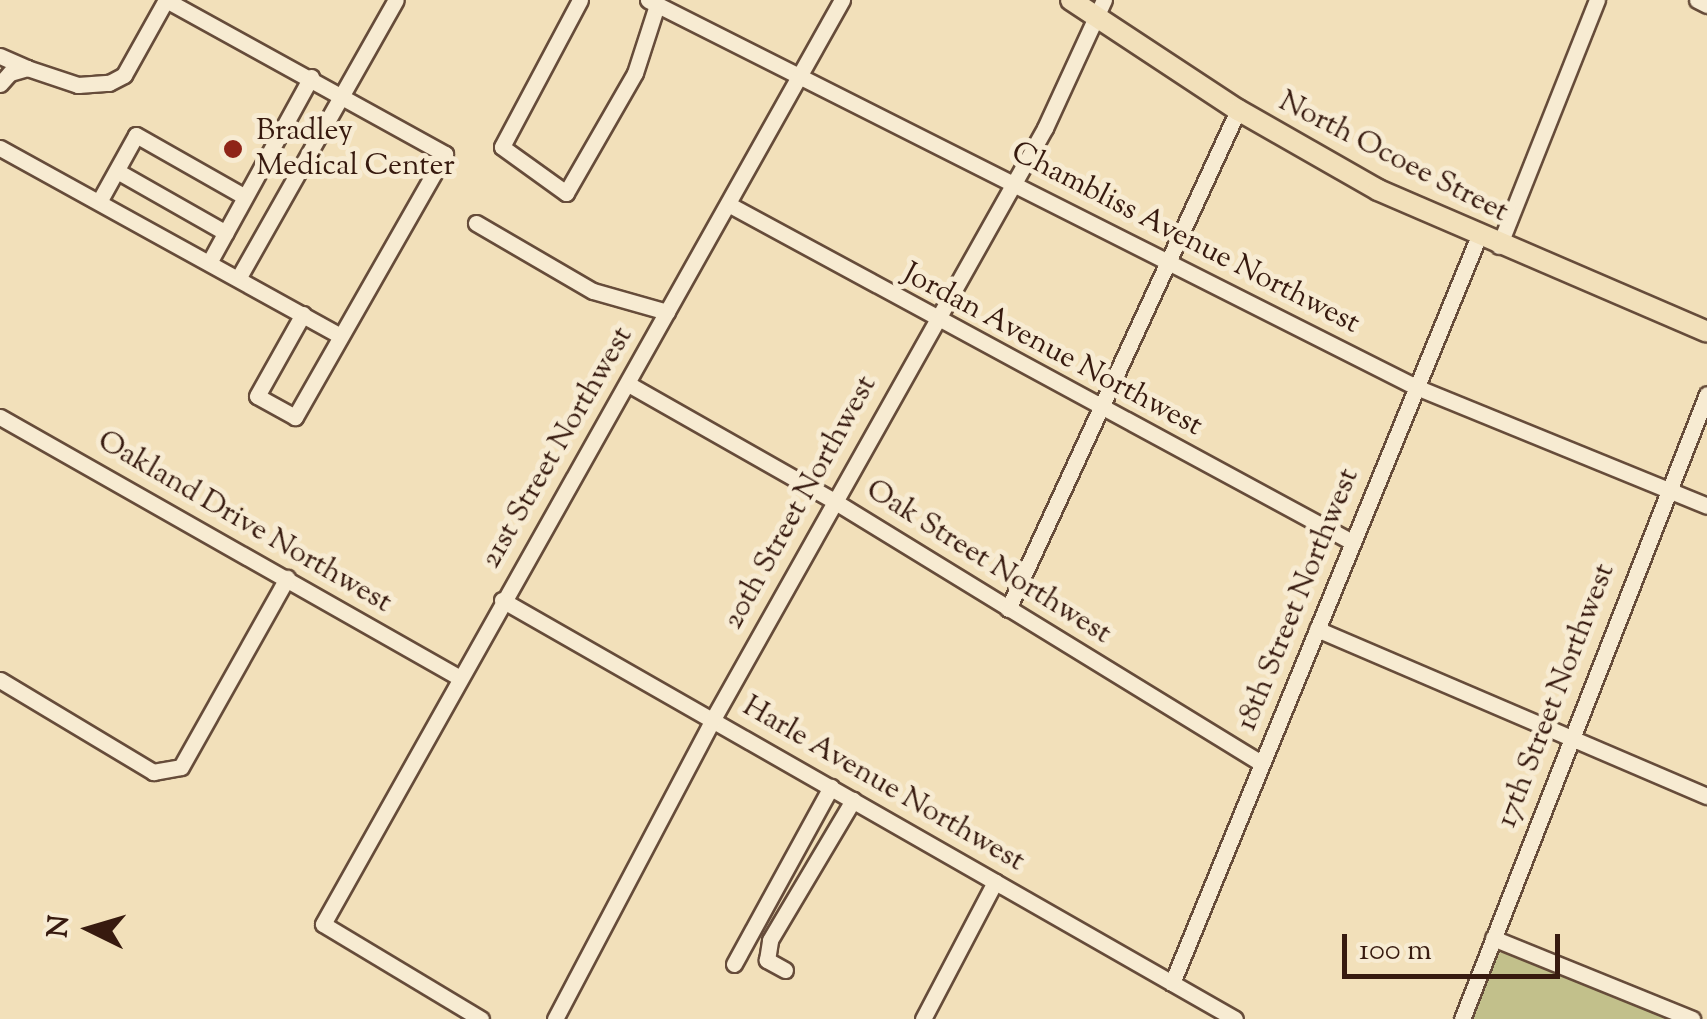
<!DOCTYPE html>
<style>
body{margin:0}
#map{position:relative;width:1707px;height:1019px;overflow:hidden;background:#f2e0ba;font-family:"Sorts Mill Goudy",serif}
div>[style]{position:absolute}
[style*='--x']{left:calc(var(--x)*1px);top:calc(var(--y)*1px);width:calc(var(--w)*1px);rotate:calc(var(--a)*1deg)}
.green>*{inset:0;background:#c2c08b}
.roads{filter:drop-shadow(2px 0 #664c3a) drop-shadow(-2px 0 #664c3a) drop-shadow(0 2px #664c3a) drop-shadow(0 -2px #664c3a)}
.minor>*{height:15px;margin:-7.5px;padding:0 7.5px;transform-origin:7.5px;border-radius:7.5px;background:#f7ebd2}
.major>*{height:20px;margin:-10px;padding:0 10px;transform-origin:10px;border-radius:10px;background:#f2e0ba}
.dots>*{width:28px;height:28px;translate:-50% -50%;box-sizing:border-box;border:5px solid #f7ebd2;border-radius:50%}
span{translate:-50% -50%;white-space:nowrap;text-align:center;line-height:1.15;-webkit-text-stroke:10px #f7ebd2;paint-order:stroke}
.poi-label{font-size:30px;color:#371a0f}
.left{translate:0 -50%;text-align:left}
.street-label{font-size:30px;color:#371a0f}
.north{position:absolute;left:40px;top:879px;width:100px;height:100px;-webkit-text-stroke:8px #f7ebd2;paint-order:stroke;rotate:275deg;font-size:28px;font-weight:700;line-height:40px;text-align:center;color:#371a0f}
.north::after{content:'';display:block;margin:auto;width:35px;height:45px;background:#371a0f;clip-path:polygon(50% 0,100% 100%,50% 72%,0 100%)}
.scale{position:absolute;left:1342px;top:934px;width:218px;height:45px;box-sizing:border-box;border:5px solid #371a0f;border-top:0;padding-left:12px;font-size:30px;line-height:35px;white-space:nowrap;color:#371a0f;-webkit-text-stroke:8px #f7ebd2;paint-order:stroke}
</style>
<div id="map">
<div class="green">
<div style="clip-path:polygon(1506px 950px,1517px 953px,1669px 1019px,1470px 1019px,1495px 956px)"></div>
</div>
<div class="roads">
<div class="minor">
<div style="--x:580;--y:0;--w:166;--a:118"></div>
<div style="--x:502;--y:147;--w:79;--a:35.7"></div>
<div style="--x:566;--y:193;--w:138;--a:-60.1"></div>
<div style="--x:635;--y:73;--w:71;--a:-72.1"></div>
<div style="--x:648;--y:0;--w:860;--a:26.74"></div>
<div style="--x:1416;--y:387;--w:314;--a:22.2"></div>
<div style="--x:1697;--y:0;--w:11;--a:27"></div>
<div style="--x:0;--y:56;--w:30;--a:24"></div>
<div style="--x:0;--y:84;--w:15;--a:-48"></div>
<div style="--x:10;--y:73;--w:18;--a:-16"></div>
<div style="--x:27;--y:68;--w:54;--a:18.4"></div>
<div style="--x:78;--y:85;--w:31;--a:-4"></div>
<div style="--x:109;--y:83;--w:17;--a:-28"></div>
<div style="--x:124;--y:75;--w:86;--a:-60.8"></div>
<div style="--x:166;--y:0;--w:319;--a:28.9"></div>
<div style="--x:445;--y:154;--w:303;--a:119.7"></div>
<div style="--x:295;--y:417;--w:43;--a:-151.1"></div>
<div style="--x:257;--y:396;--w:94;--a:-60.7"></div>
<div style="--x:0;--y:148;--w:389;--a:28.9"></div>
<div style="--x:117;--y:171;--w:125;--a:29.6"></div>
<div style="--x:100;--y:200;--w:74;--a:-61"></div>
<div style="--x:136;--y:135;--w:125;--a:29.6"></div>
<div style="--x:728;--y:204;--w:710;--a:28.44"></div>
<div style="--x:476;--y:223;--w:135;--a:30.2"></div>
<div style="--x:593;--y:291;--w:77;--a:15.8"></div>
<div style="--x:1499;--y:246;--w:265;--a:-68.3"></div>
<div style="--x:210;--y:261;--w:210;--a:-61.2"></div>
<div style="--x:239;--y:277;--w:318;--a:-60.5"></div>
<div style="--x:630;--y:385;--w:235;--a:29.6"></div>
<div style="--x:834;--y:501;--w:501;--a:31.53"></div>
<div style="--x:0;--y:417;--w:529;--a:29.57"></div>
<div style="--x:502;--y:600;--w:844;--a:29.75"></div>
<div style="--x:1008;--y:609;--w:549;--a:-65.25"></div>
<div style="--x:1317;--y:629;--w:424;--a:23.2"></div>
<div style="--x:0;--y:680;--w:179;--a:31"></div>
<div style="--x:153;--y:772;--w:28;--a:-10"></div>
<div style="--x:181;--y:767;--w:217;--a:-60.7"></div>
<div style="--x:1493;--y:938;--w:215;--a:22.1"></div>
<div style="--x:734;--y:964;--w:202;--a:-61.3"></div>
<div style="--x:785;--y:970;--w:21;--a:-151"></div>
<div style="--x:767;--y:960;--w:20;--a:-81"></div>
<div style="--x:770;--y:940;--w:163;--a:-59.3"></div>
<div style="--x:1172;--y:983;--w:805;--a:-67.67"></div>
<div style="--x:481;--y:1019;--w:184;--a:-149"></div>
<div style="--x:323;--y:924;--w:1060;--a:-60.68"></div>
<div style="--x:555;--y:1019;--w:339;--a:-62.2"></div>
<div style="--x:713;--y:719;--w:678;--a:-60.67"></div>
<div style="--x:1045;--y:128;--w:141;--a:-65.3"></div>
<div style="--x:923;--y:1019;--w:155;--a:-62.3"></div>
<div style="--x:1462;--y:1019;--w:671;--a:-68.59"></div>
</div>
<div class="major">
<div style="--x:1071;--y:0;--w:200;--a:33.4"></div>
<div style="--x:1238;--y:110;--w:161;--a:29.7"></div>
<div style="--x:1378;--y:190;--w:358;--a:23.3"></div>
</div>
</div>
<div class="dots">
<div style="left:233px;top:149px;background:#8f2418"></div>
</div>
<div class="poi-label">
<span class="left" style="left:256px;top:149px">Bradley<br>Medical Center</span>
</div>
<div class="street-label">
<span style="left:1393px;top:158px;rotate:27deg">North Ocoee Street</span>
<span style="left:1185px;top:239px;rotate:27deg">Chambliss Avenue Northwest</span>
<span style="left:1052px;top:351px;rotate:28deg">Jordan Avenue Northwest</span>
<span style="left:558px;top:448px;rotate:-60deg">21st Street Northwest</span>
<span style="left:801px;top:503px;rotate:-61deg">20th Street Northwest</span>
<span style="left:244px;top:523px;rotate:30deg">Oakland Drive Northwest</span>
<span style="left:988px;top:563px;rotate:32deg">Oak Street Northwest</span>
<span style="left:1299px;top:600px;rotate:-68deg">18th Street Northwest</span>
<span style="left:1557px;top:696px;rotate:-69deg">17th Street Northwest</span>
<span style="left:883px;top:785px;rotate:30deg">Harle Avenue Northwest</span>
</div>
<div class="north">N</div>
<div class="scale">100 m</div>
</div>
